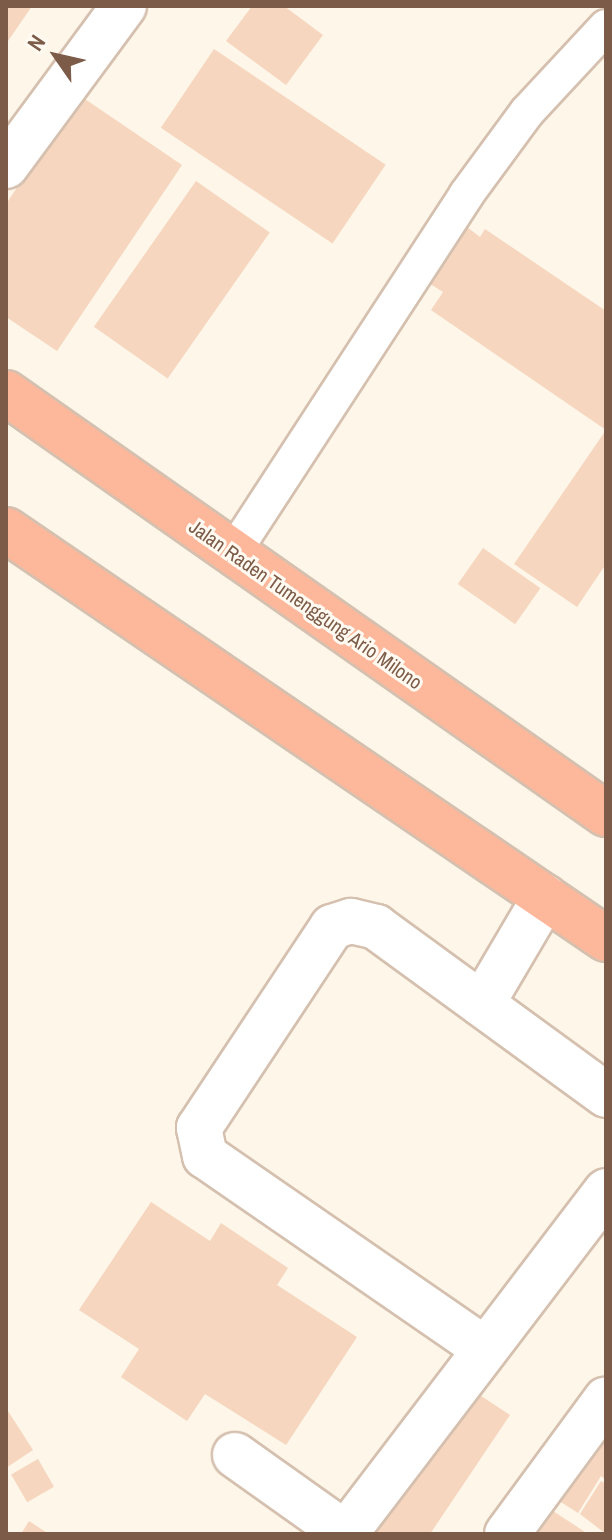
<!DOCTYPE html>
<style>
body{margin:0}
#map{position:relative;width:612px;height:1540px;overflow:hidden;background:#fef6e9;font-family:"Archivo Narrow",sans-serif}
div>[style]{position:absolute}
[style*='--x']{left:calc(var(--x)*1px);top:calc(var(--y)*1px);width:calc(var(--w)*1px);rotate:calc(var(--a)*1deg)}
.building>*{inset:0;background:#f6d6be;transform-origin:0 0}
.roads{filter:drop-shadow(2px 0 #d5c0af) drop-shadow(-2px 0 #d5c0af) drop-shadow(0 2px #d5c0af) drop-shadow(0 -2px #d5c0af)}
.lane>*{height:34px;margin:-17px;padding:0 17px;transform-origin:17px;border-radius:17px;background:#fff}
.street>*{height:44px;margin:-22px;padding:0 22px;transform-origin:22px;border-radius:22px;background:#fff}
.highway>*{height:44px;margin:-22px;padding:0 22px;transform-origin:22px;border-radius:22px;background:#fdb79b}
span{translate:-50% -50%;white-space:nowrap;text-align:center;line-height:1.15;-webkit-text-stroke:6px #fffaf1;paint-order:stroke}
.street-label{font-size:20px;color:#7c5c49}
.frame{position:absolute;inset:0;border:8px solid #7c5c49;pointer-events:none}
.north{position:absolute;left:16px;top:16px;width:80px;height:80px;-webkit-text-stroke:6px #fffaf1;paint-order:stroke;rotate:304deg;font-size:22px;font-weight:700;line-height:32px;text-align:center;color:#7c5c49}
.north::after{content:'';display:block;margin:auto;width:28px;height:36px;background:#7c5c49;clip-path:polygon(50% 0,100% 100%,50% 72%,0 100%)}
</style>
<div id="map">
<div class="building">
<div style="clip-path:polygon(6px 6px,32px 6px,6px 44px)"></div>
<div style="clip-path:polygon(252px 6px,284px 6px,323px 35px,286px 85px,226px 41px)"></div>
<div style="left:214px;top:49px;width:207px;height:95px;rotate:34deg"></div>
<div style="clip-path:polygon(79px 95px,182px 165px,57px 351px,6px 317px,6px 204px)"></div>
<div style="left:196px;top:181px;width:90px;height:178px;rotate:35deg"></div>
<div style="clip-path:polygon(463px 224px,480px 237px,485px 229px,606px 311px,606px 430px,431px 310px,443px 292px,424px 280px)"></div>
<div style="clip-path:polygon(606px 430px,606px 564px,577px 607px,514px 564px)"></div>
<div style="left:483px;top:548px;width:70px;height:44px;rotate:35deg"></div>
<div style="clip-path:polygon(151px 1202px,210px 1241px,221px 1223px,288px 1268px,277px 1285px,357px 1337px,286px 1445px,205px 1394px,187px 1421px,121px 1377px,139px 1349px,79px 1310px)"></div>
<div style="clip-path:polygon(472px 1390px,510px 1415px,430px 1534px,375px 1534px)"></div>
<div style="clip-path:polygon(6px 1408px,33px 1450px,6px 1468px)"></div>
<div style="clip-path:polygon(606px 1430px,606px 1480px,601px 1476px,578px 1513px,553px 1497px)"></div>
<div style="left:38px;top:1459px;width:32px;height:31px;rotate:60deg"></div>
<div style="clip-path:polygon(601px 1481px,606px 1484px,606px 1534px,580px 1514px)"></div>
<div style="clip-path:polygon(547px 1507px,588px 1534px,528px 1534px)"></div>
<div style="clip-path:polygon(29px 1521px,49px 1534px,21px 1534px)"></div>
</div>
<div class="roads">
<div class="lane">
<div style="--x:233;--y:553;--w:427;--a:-56.9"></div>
<div style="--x:466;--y:195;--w:103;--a:-53.7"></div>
<div style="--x:527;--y:112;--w:116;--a:-47.1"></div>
</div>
<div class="street">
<div style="--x:6;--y:166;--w:199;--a:-53.6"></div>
<div style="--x:482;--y:1004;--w:124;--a:-59.5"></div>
<div style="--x:485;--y:1349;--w:340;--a:-145.4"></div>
<div style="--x:205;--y:1156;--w:29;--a:-102"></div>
<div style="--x:199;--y:1128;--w:241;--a:-56.5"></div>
<div style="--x:332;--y:927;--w:20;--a:-18"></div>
<div style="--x:351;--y:921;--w:26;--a:13"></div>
<div style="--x:376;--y:927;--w:285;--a:36.1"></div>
<div style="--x:235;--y:1455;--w:136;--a:35.4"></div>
<div style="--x:345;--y:1534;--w:431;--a:-52.7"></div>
<div style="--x:507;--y:1534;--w:167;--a:-53.7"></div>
</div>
<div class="highway">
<div style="--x:6;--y:393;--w:733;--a:35.06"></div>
<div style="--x:6;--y:530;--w:726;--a:34.28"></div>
</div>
</div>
<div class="street-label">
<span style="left:306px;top:604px;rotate:35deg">Jalan Raden Tumenggung Ario Milono</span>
</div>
<div class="frame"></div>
<div class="north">N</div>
</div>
